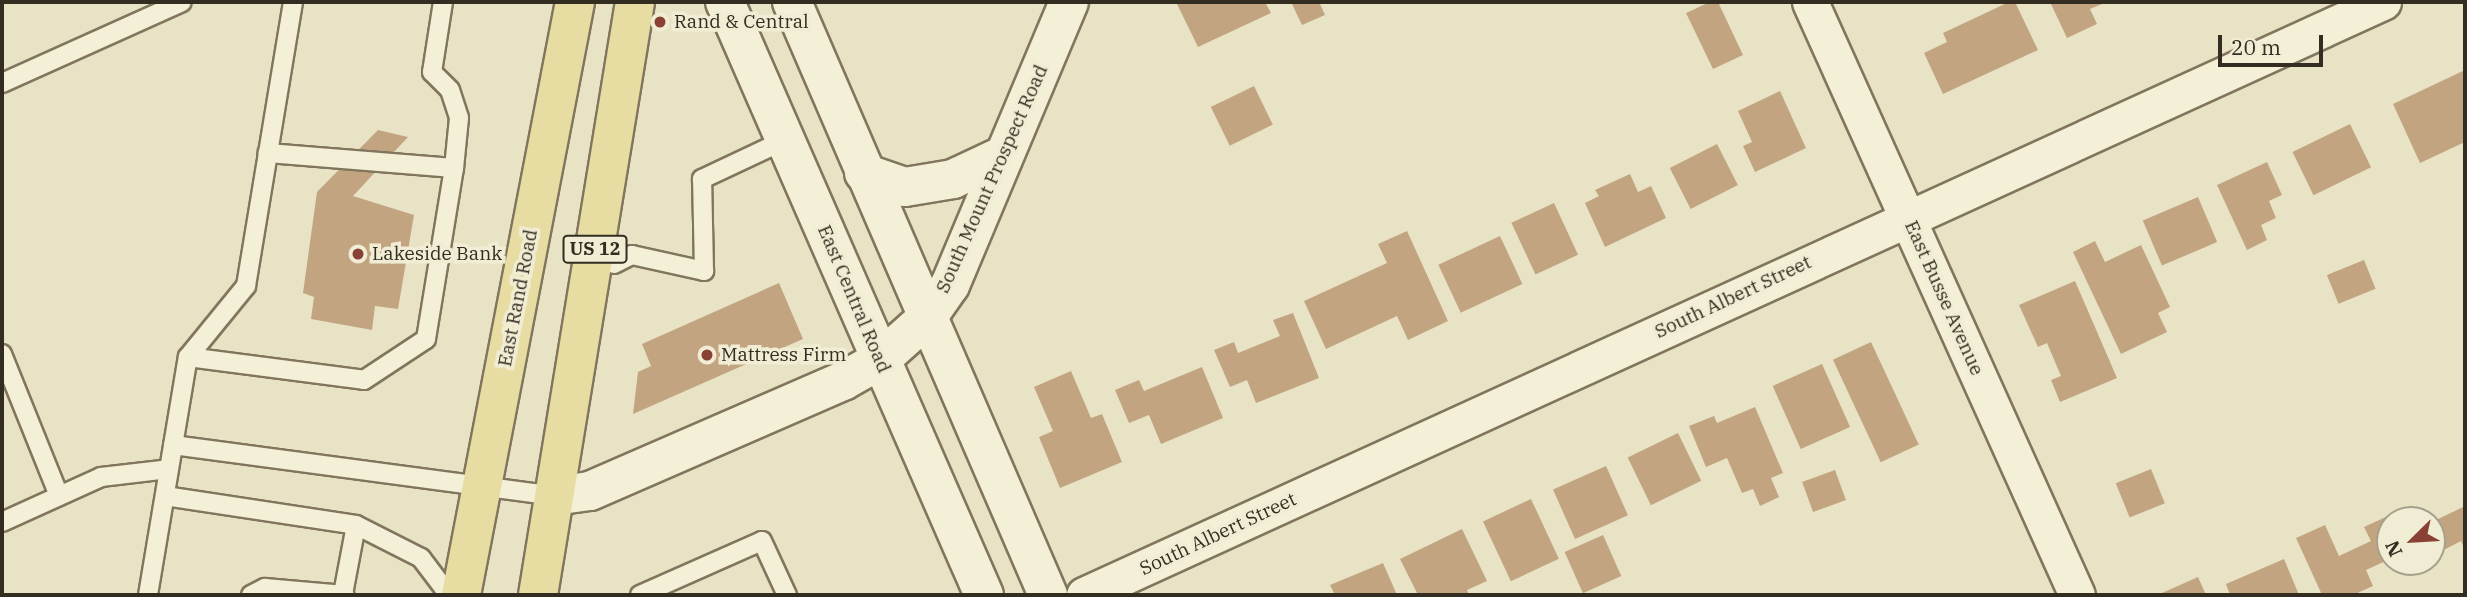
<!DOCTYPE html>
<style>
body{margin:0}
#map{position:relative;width:2467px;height:597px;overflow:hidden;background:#e8e3c5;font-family:"IBM Plex Serif",serif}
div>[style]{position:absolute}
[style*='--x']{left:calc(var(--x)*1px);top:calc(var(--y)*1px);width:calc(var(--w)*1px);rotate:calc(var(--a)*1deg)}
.building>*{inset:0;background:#c2a580;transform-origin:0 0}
.roads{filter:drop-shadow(2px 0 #81765d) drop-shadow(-2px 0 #81765d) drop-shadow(0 2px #81765d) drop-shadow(0 -2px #81765d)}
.service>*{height:18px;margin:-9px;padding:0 9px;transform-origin:9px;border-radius:9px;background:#f4f0d8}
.minor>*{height:35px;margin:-17.5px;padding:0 17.5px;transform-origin:17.5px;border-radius:17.5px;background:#f4f0d8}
.secondary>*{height:38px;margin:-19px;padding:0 19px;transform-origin:19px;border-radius:19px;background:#f4f0d8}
.primary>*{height:38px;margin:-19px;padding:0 19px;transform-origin:19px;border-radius:19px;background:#e7dca2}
.dots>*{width:19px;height:19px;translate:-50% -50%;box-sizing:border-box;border:4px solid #f1edd4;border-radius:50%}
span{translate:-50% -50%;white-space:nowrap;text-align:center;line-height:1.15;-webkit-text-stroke:7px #f1edd4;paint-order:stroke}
.shield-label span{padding:2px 5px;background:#f1edd4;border:2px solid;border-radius:5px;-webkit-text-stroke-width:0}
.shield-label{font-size:18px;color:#332c20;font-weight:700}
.poi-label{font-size:19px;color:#332c20}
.left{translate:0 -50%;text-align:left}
.street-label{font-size:19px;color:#332c20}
.frame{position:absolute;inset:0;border:4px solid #332c20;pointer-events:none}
.north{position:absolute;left:2376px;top:506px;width:70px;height:70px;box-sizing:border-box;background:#f1edd4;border:2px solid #a5a08c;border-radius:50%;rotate:246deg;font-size:19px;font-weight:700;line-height:28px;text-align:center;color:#332c20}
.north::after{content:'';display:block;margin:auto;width:24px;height:32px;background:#894135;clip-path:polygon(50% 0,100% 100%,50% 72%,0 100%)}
.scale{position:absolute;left:2218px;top:35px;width:105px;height:32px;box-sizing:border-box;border:4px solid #332c20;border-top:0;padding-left:9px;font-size:21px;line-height:24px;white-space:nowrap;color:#332c20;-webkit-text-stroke:5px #f1edd4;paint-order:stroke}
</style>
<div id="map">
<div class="building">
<div style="clip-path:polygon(1265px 2px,1271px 13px,1198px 47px,1177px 4px)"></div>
<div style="clip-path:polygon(1291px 2px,1319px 2px,1325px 15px,1302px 25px)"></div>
<div style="clip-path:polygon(1710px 2px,1718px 2px,1743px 55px,1713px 69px,1686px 13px)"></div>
<div style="clip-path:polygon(2009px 2px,2015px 2px,2038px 50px,1943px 94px,1924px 53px,1947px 42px,1943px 33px)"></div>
<div style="clip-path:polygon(2050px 2px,2107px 2px,2090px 9px,2097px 24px,2067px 38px)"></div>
<div style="clip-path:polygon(2465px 70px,2465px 142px,2420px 163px,2393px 104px)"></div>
<div style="left:1254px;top:86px;width:43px;height:48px;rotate:64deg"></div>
<div style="clip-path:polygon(1780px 91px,1806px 148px,1755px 172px,1743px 146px,1752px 142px,1738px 111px)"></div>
<div style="left:2350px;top:124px;width:48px;height:64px;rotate:64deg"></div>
<div style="clip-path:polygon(378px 130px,408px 137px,353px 196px,414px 215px,398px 309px,375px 306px,372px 330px,311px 319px,314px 297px,303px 293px,317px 192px)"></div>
<div style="left:1717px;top:144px;width:46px;height:53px;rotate:63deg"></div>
<div style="clip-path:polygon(2267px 162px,2282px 195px,2269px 201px,2276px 218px,2261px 225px,2267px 240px,2247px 250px,2217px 185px)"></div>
<div style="clip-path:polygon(1630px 174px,1638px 192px,1651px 186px,1666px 218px,1605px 247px,1585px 203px,1599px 196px,1595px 190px)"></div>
<div style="left:2198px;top:197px;width:49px;height:60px;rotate:67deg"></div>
<div style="left:1554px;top:203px;width:57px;height:47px;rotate:65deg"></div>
<div style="clip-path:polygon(1407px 231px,1448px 321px,1408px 340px,1397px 316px,1326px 349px,1304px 301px,1387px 263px,1378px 244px)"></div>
<div style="left:1500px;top:236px;width:53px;height:68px;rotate:65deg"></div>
<div style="clip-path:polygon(2095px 241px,2105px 262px,2141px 245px,2170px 307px,2158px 313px,2167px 332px,2121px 354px,2073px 252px)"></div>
<div style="left:2364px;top:260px;width:31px;height:40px;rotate:68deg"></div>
<div style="clip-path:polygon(2075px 281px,2117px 378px,2060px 402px,2051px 380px,2061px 376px,2047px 343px,2038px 347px,2019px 305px)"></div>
<div style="clip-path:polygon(779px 283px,803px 339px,633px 414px,638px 372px,651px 366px,642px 344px)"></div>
<div style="clip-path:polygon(1293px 313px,1319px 378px,1256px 403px,1247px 380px,1230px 387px,1214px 350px,1234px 342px,1238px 353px,1280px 336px,1273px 320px)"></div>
<div style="left:1871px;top:342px;width:113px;height:42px;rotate:65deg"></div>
<div style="left:1822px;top:364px;width:69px;height:54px;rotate:66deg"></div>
<div style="clip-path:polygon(1202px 367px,1223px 418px,1161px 444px,1149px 415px,1129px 423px,1115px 390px,1139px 380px,1144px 391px)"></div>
<div style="clip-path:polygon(1071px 371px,1091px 418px,1102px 414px,1122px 462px,1060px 488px,1039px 437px,1053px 431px,1034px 387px)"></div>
<div style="clip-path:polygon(1755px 407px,1783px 473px,1771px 478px,1779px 497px,1760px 506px,1753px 489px,1742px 493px,1727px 458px,1706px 467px,1689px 426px,1714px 416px,1717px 423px)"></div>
<div style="left:1678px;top:433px;width:53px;height:56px;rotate:64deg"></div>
<div style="left:1606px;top:466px;width:54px;height:58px;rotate:66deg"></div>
<div style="left:2151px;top:469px;width:37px;height:38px;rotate:68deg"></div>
<div style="left:1835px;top:470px;width:32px;height:35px;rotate:70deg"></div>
<div style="left:1531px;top:499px;width:66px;height:53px;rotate:65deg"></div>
<div style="clip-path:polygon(2465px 506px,2465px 550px,2461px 541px,2432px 556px,2432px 522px)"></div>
<div style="clip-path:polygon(2390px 515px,2390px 559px,2366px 570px,2373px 586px,2353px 595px,2322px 595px,2296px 538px,2325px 525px,2339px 556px,2371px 541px,2364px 527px)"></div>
<div style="clip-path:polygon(1462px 529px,1487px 581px,1467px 590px,1469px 595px,1418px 595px,1400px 559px)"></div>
<div style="left:1603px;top:535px;width:45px;height:42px;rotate:66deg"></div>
<div style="clip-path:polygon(2284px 559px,2299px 595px,2230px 595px,2226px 584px)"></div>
<div style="clip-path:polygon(1383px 563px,1397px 595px,1335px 595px,1330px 585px)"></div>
<div style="clip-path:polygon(2198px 577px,2206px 595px,2163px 595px,2162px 593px)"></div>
</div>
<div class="roads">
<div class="service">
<div style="--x:443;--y:2;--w:71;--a:98.9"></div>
<div style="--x:432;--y:72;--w:25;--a:45"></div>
<div style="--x:450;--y:90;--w:29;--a:72"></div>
<div style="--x:459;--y:118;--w:50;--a:95.7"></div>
<div style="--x:2;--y:83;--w:197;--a:-24.2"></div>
<div style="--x:614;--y:264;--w:20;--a:-27"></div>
<div style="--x:632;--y:255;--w:74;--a:12.5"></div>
<div style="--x:704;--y:271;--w:92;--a:-91.2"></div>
<div style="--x:702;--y:179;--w:92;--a:-25.2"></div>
<div style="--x:2;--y:354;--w:153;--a:68.1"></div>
<div style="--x:188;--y:357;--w:177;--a:7.4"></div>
<div style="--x:364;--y:380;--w:74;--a:-33.5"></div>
<div style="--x:426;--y:339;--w:173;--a:-80.7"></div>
<div style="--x:454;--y:168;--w:187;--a:-175.4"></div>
<div style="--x:173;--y:445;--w:384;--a:7.6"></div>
<div style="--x:165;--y:496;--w:193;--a:8.6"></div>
<div style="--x:356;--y:525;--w:73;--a:26.9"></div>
<div style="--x:421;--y:558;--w:46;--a:52.9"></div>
<div style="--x:2;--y:522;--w:109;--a:-24.4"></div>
<div style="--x:101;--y:477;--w:68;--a:-6.7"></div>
<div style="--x:343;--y:594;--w:70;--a:-79.3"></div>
<div style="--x:148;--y:595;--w:241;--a:-80.5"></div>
<div style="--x:188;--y:357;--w:92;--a:-50.8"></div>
<div style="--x:246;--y:286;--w:288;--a:-80.6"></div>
<div style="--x:251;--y:595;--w:16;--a:-27"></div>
<div style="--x:265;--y:588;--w:80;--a:5"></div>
<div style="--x:640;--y:595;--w:133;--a:-23.9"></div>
<div style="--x:762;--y:541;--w:60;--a:65.2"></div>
</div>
<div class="minor">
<div style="--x:1810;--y:2;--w:650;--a:65.76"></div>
<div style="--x:1084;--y:595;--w:1428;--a:-24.54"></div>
</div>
<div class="secondary">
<div style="--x:725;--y:2;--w:647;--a:66.41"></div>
<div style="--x:792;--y:2;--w:646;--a:66.65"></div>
<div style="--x:864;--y:173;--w:43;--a:18.9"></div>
<div style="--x:905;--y:187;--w:49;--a:-9.5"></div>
<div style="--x:953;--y:179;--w:56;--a:-25.2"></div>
<div style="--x:554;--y:496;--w:36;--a:-8"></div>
<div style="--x:590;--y:491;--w:276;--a:-23.5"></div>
<div style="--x:843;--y:381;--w:43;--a:-29.6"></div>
<div style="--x:880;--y:360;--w:63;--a:-41.8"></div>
<div style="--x:927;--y:318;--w:40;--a:-55.1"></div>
<div style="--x:950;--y:285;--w:307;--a:-67.2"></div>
</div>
<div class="primary">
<div style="--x:461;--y:595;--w:604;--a:-79.12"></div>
<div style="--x:538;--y:595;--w:601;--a:-80.71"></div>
</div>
</div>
<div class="dots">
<div style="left:660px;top:22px;background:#894135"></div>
<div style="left:358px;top:254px;background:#894135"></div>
<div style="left:707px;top:355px;background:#894135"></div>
</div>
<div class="shield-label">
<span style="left:595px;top:249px">US 12</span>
</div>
<div class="poi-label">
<span class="left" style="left:674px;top:22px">Rand &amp; Central</span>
<span class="left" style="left:372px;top:254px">Lakeside Bank</span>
<span class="left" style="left:721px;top:355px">Mattress Firm</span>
</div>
<div class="street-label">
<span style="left:992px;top:179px;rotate:-66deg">South Mount Prospect Road</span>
<span style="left:1733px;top:297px;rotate:-25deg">South Albert Street</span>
<span style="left:518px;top:298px;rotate:-79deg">East Rand Road</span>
<span style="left:1944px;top:298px;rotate:66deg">East Busse Avenue</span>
<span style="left:854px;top:299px;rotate:67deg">East Central Road</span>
<span style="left:1218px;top:534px;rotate:-25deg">South Albert Street</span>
</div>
<div class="frame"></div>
<div class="north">N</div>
<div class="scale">20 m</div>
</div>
